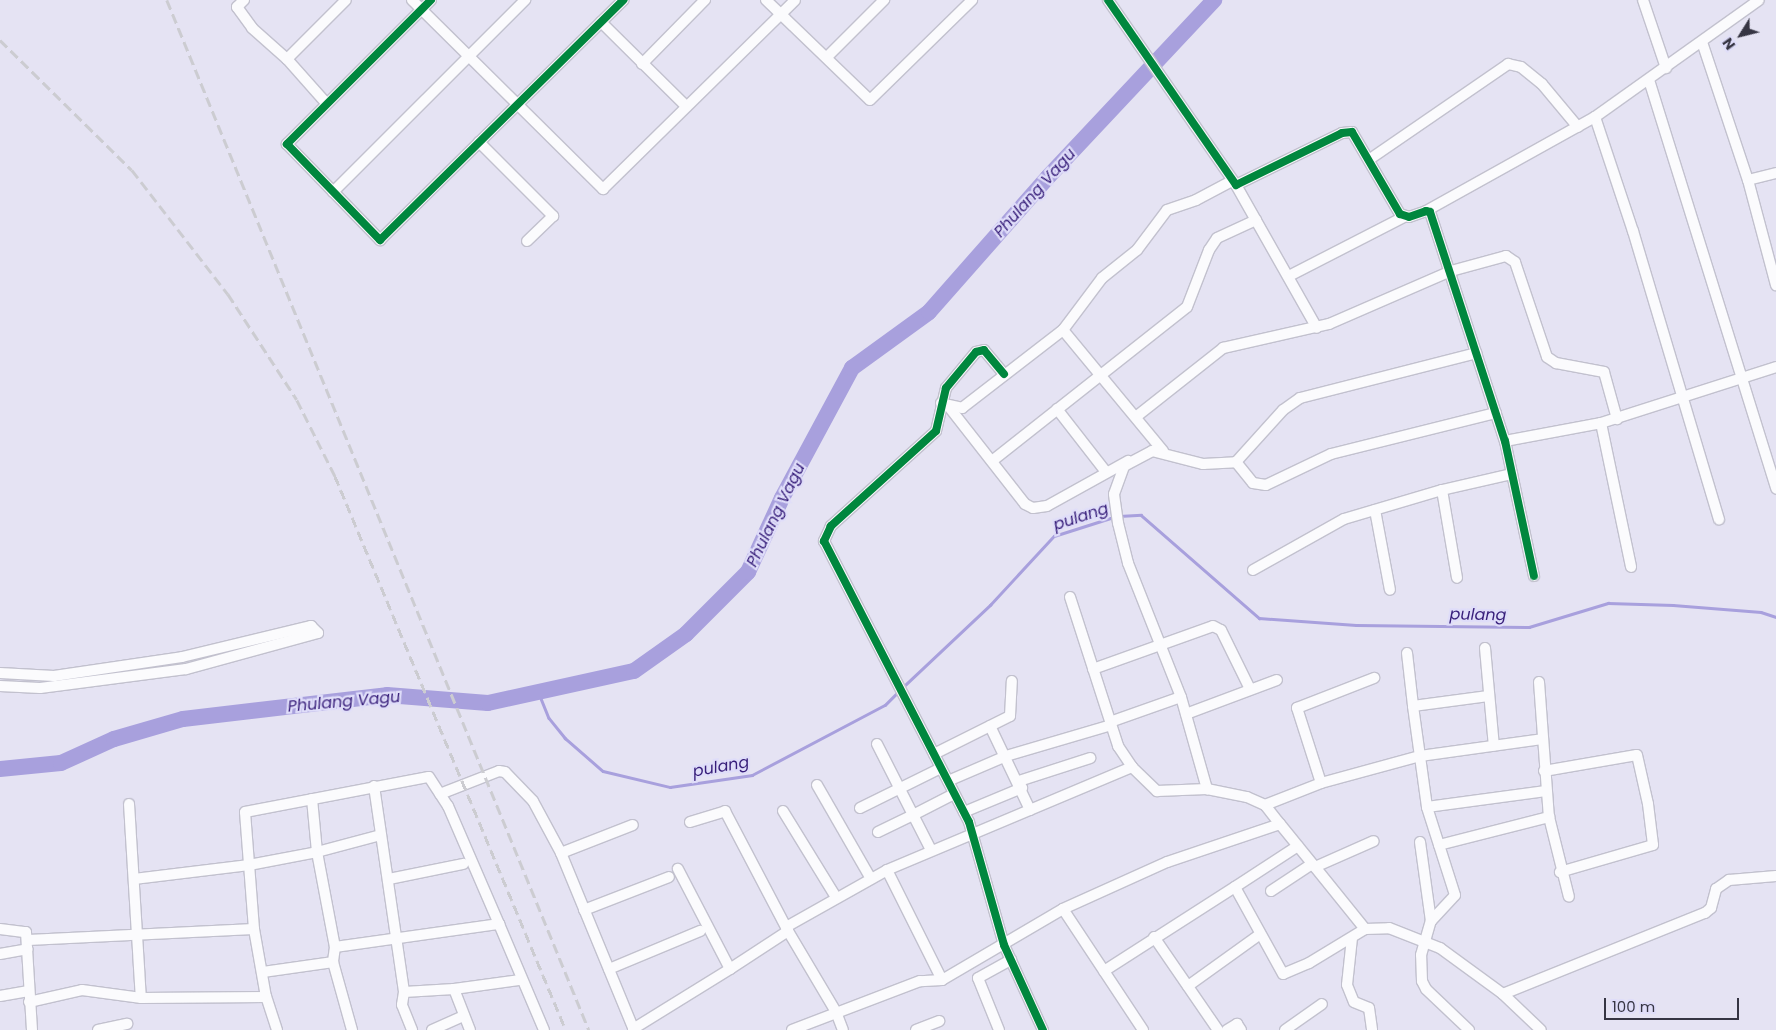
<!DOCTYPE html>
<style>
body{margin:0}
#map{position:relative;width:1776px;height:1030px;overflow:hidden;background:#e5e3f3;font-family:Poppins,sans-serif}
div>[style]{position:absolute}
[style*='--x']{left:calc(var(--x)*1px);top:calc(var(--y)*1px);width:calc(var(--w)*1px);rotate:calc(var(--a)*1deg)}
.stream>*{height:2.5px;margin:-1.25px;padding:0 1.25px;transform-origin:1.25px;border-radius:1.25px;background:#a8a0dd}
.river>*{height:16px;margin:-8px;padding:0 8px;transform-origin:8px;border-radius:8px;background:#a8a0dd}
.roads{filter:drop-shadow(1px 0 #c2c1ce) drop-shadow(-1px 0 #c2c1ce) drop-shadow(0 1px #c2c1ce) drop-shadow(0 -1px #c2c1ce)}
.minor>*{height:10px;margin:-5px;padding:0 5px;transform-origin:5px;border-radius:5px;background:#fbfbfd}
.rail>*{height:2.5px;margin-top:-1.25px;transform-origin:0;background:repeating-linear-gradient(90deg,#ccccd1 0 10px,transparent 0 15px)}
.cycleway>*{height:8px;margin:-4px;padding:0 4px;transform-origin:4px;border-radius:4px;background:#00873e}
span{translate:-50% -50%;white-space:nowrap;text-align:center;line-height:1.15;-webkit-text-stroke:4.5px #dfddf9;paint-order:stroke}
.water-label{font-size:16px;color:#371e7a;font-style:italic}
.north{position:absolute;left:1716px;top:10px;width:50px;height:50px;-webkit-text-stroke:4px #dfddf9;paint-order:stroke;rotate:234deg;font-size:14px;font-weight:700;line-height:20px;text-align:center;color:#363543}
.north::after{content:'';display:block;margin:auto;width:18px;height:22px;background:#363543;clip-path:polygon(50% 0,100% 100%,50% 72%,0 100%)}
.scale{position:absolute;left:1604px;top:998px;width:135px;height:22px;box-sizing:border-box;border:2px solid #363543;border-top:0;padding-left:6px;font-size:15px;line-height:18px;white-space:nowrap;color:#363543;-webkit-text-stroke:4px #dfddf9;paint-order:stroke}
</style>
<div id="map">
<div class="stream">
<div style="--x:1119;--y:516;--w:22;--a:-3"></div>
<div style="--x:1141;--y:515;--w:157;--a:41.1"></div>
<div style="--x:1259;--y:618;--w:97;--a:4.1"></div>
<div style="--x:1356;--y:625;--w:173;--a:0.7"></div>
<div style="--x:1529;--y:627;--w:83;--a:-16.9"></div>
<div style="--x:1608;--y:603;--w:65;--a:1.8"></div>
<div style="--x:1673;--y:605;--w:88;--a:4.5"></div>
<div style="--x:1761;--y:612;--w:16;--a:18"></div>
<div style="--x:903;--y:687;--w:120;--a:-43.3"></div>
<div style="--x:990;--y:605;--w:94;--a:-47.2"></div>
<div style="--x:1054;--y:536;--w:63;--a:-17.6"></div>
<div style="--x:538;--y:691;--w:29;--a:68"></div>
<div style="--x:549;--y:718;--w:26;--a:51"></div>
<div style="--x:565;--y:738;--w:50;--a:41"></div>
<div style="--x:603;--y:771;--w:69;--a:13.4"></div>
<div style="--x:670;--y:787;--w:83;--a:-8.3"></div>
<div style="--x:752;--y:775;--w:150;--a:-27.8"></div>
<div style="--x:885;--y:705;--w:20;--a:-45"></div>
</div>
<div class="river">
<div style="--x:0;--y:769;--w:61;--a:-5.6"></div>
<div style="--x:61;--y:763;--w:58;--a:-24.4"></div>
<div style="--x:114;--y:739;--w:72;--a:-16.2"></div>
<div style="--x:183;--y:719;--w:205;--a:-6.7"></div>
<div style="--x:387;--y:695;--w:101;--a:4.5"></div>
<div style="--x:488;--y:703;--w:149;--a:-12.4"></div>
<div style="--x:634;--y:671;--w:64;--a:-35.4"></div>
<div style="--x:686;--y:634;--w:88;--a:-45"></div>
<div style="--x:748;--y:572;--w:81;--a:-65.3"></div>
<div style="--x:782;--y:498;--w:148;--a:-61.7"></div>
<div style="--x:852;--y:368;--w:95;--a:-36"></div>
<div style="--x:929;--y:312;--w:180;--a:-48.6"></div>
<div style="--x:1048;--y:177;--w:243;--a:-46.8"></div>
</div>
<div class="roads">
<div class="minor">
<div style="--x:244;--y:0;--w:10;--a:135"></div>
<div style="--x:237;--y:7;--w:26;--a:54"></div>
<div style="--x:252;--y:28;--w:47;--a:41.5"></div>
<div style="--x:287;--y:59;--w:59;--a:48.4"></div>
<div style="--x:412;--y:0;--w:269;--a:44.7"></div>
<div style="--x:603;--y:189;--w:269;--a:-44.5"></div>
<div style="--x:431;--y:0;--w:204;--a:135"></div>
<div style="--x:287;--y:144;--w:134;--a:45.9"></div>
<div style="--x:380;--y:240;--w:342;--a:-44.6"></div>
<div style="--x:766;--y:0;--w:144;--a:43.9"></div>
<div style="--x:870;--y:100;--w:143;--a:-44.4"></div>
<div style="--x:1108;--y:0;--w:225;--a:55.3"></div>
<div style="--x:1236;--y:185;--w:118;--a:-26.1"></div>
<div style="--x:1342;--y:133;--w:10;--a:-6"></div>
<div style="--x:1352;--y:132;--w:95;--a:59.7"></div>
<div style="--x:1400;--y:214;--w:9;--a:18"></div>
<div style="--x:1409;--y:217;--w:18;--a:-19"></div>
<div style="--x:1426;--y:211;--w:4;--a:14"></div>
<div style="--x:1430;--y:212;--w:241;--a:71.9"></div>
<div style="--x:1505;--y:441;--w:138;--a:77.9"></div>
<div style="--x:1643;--y:0;--w:72;--a:71.3"></div>
<div style="--x:601;--y:22;--w:120;--a:44.7"></div>
<div style="--x:1702;--y:42;--w:145;--a:71.6"></div>
<div style="--x:1748;--y:180;--w:29;--a:-14"></div>
<div style="--x:827;--y:57;--w:81;--a:-45"></div>
<div style="--x:287;--y:59;--w:83;--a:-45"></div>
<div style="--x:642;--y:64;--w:90;--a:-45.5"></div>
<div style="--x:1649;--y:80;--w:428;--a:72.7"></div>
<div style="--x:1595;--y:117;--w:120;--a:71.6"></div>
<div style="--x:1633;--y:231;--w:301;--a:73.4"></div>
<div style="--x:479;--y:142;--w:105;--a:45"></div>
<div style="--x:553;--y:216;--w:36;--a:136"></div>
<div style="--x:1370;--y:159;--w:168;--a:-34.5"></div>
<div style="--x:1508;--y:64;--w:13;--a:13"></div>
<div style="--x:1521;--y:67;--w:27;--a:39"></div>
<div style="--x:1542;--y:84;--w:56;--a:50.1"></div>
<div style="--x:1748;--y:180;--w:109;--a:75.1"></div>
<div style="--x:1236;--y:185;--w:164;--a:60.5"></div>
<div style="--x:333;--y:192;--w:272;--a:-45"></div>
<div style="--x:1426;--y:211;--w:193;--a:-29.1"></div>
<div style="--x:1595;--y:117;--w:201;--a:-35.5"></div>
<div style="--x:1289;--y:276;--w:129;--a:-27.2"></div>
<div style="--x:1063;--y:330;--w:65;--a:-53.1"></div>
<div style="--x:1102;--y:278;--w:45;--a:-38.7"></div>
<div style="--x:1137;--y:250;--w:50;--a:-53.1"></div>
<div style="--x:1167;--y:210;--w:31;--a:-19"></div>
<div style="--x:1196;--y:200;--w:40;--a:-28"></div>
<div style="--x:1004;--y:374;--w:31;--a:-130"></div>
<div style="--x:984;--y:350;--w:8;--a:166"></div>
<div style="--x:976;--y:352;--w:47;--a:129.8"></div>
<div style="--x:946;--y:388;--w:44;--a:103.1"></div>
<div style="--x:936;--y:431;--w:142;--a:137.9"></div>
<div style="--x:831;--y:526;--w:17;--a:115"></div>
<div style="--x:824;--y:541;--w:316;--a:62.7"></div>
<div style="--x:969;--y:822;--w:128;--a:74.1"></div>
<div style="--x:1004;--y:945;--w:94;--a:65.4"></div>
<div style="--x:941;--y:403;--w:22;--a:13"></div>
<div style="--x:962;--y:408;--w:128;--a:-37.7"></div>
<div style="--x:1063;--y:330;--w:157;--a:50.4"></div>
<div style="--x:949;--y:407;--w:123;--a:51.9"></div>
<div style="--x:1025;--y:504;--w:9;--a:27"></div>
<div style="--x:1033;--y:508;--w:14;--a:-8"></div>
<div style="--x:1047;--y:506;--w:93;--a:-29.1"></div>
<div style="--x:1057;--y:409;--w:80;--a:52.1"></div>
<div style="--x:1137;--y:416;--w:110;--a:-38.3"></div>
<div style="--x:1223;--y:348;--w:109;--a:-12.8"></div>
<div style="--x:1329;--y:324;--w:133;--a:-23.5"></div>
<div style="--x:1451;--y:271;--w:57;--a:-15.3"></div>
<div style="--x:1506;--y:256;--w:11;--a:34"></div>
<div style="--x:1515;--y:262;--w:100;--a:71.4"></div>
<div style="--x:1547;--y:357;--w:11;--a:34"></div>
<div style="--x:1556;--y:363;--w:49;--a:10.6"></div>
<div style="--x:1604;--y:372;--w:49;--a:74.5"></div>
<div style="--x:1601;--y:423;--w:147;--a:78.2"></div>
<div style="--x:1505;--y:441;--w:98;--a:-10.6"></div>
<div style="--x:1601;--y:423;--w:184;--a:-17.7"></div>
<div style="--x:992;--y:461;--w:248;--a:-38.3"></div>
<div style="--x:1187;--y:307;--w:61;--a:-68.9"></div>
<div style="--x:1209;--y:250;--w:14;--a:-56"></div>
<div style="--x:1217;--y:238;--w:43;--a:-24.8"></div>
<div style="--x:1236;--y:462;--w:27;--a:51"></div>
<div style="--x:1253;--y:483;--w:13;--a:9"></div>
<div style="--x:1266;--y:485;--w:72;--a:-25.5"></div>
<div style="--x:1331;--y:454;--w:170;--a:-14"></div>
<div style="--x:1442;--y:490;--w:89;--a:80.3"></div>
<div style="--x:1375;--y:510;--w:81;--a:79.4"></div>
<div style="--x:1253;--y:570;--w:104;--a:-29.3"></div>
<div style="--x:1344;--y:519;--w:102;--a:-16.5"></div>
<div style="--x:1442;--y:490;--w:72;--a:-12.9"></div>
<div style="--x:1070;--y:597;--w:157;--a:72.1"></div>
<div style="--x:1118;--y:746;--w:25;--a:56"></div>
<div style="--x:1485;--y:648;--w:98;--a:84.8"></div>
<div style="--x:1407;--y:653;--w:53;--a:83.5"></div>
<div style="--x:1093;--y:669;--w:127;--a:-19.7"></div>
<div style="--x:1213;--y:626;--w:9;--a:27"></div>
<div style="--x:1221;--y:630;--w:66;--a:63.8"></div>
<div style="--x:0;--y:673;--w:54;--a:3.2"></div>
<div style="--x:54;--y:676;--w:129;--a:-8.4"></div>
<div style="--x:182;--y:657;--w:133;--a:-13.5"></div>
<div style="--x:311;--y:626;--w:10;--a:45"></div>
<div style="--x:318;--y:633;--w:137;--a:164.7"></div>
<div style="--x:186;--y:669;--w:147;--a:172.6"></div>
<div style="--x:40;--y:688;--w:40;--a:-177.1"></div>
<div style="--x:1539;--y:682;--w:135;--a:85.8"></div>
<div style="--x:1549;--y:817;--w:82;--a:76"></div>
<div style="--x:1181;--y:697;--w:144;--a:-111.6"></div>
<div style="--x:1128;--y:563;--w:41;--a:-104"></div>
<div style="--x:1118;--y:523;--w:29;--a:-98"></div>
<div style="--x:1114;--y:494;--w:30;--a:-70"></div>
<div style="--x:1124;--y:466;--w:32;--a:-28"></div>
<div style="--x:1152;--y:451;--w:53;--a:14.3"></div>
<div style="--x:1203;--y:464;--w:33;--a:-3"></div>
<div style="--x:1236;--y:462;--w:70;--a:-47.9"></div>
<div style="--x:1283;--y:410;--w:21;--a:-35"></div>
<div style="--x:1300;--y:398;--w:182;--a:-14.3"></div>
<div style="--x:1186;--y:714;--w:97;--a:-20.5"></div>
<div style="--x:1110;--y:722;--w:75;--a:-19.4"></div>
<div style="--x:1181;--y:697;--w:96;--a:74.2"></div>
<div style="--x:990;--y:726;--w:93;--a:64.5"></div>
<div style="--x:877;--y:744;--w:80;--a:63.1"></div>
<div style="--x:913;--y:815;--w:39;--a:154"></div>
<div style="--x:934;--y:754;--w:85;--a:-26.6"></div>
<div style="--x:1010;--y:716;--w:35;--a:-87"></div>
<div style="--x:1544;--y:771;--w:94;--a:-9.8"></div>
<div style="--x:1637;--y:755;--w:50;--a:77.3"></div>
<div style="--x:1648;--y:804;--w:41;--a:83"></div>
<div style="--x:1653;--y:845;--w:97;--a:163.8"></div>
<div style="--x:948;--y:781;--w:63;--a:-23.3"></div>
<div style="--x:1006;--y:756;--w:109;--a:-16.4"></div>
<div style="--x:1019;--y:781;--w:75;--a:-17.9"></div>
<div style="--x:1321;--y:783;--w:79;--a:-107.7"></div>
<div style="--x:1297;--y:708;--w:83;--a:-21.3"></div>
<div style="--x:817;--y:785;--w:108;--a:60.1"></div>
<div style="--x:374;--y:786;--w:208;--a:81.7"></div>
<div style="--x:404;--y:992;--w:50;--a:-3.4"></div>
<div style="--x:454;--y:989;--w:44;--a:68.7"></div>
<div style="--x:440;--y:794;--w:63;--a:-21.3"></div>
<div style="--x:499;--y:771;--w:6;--a:9"></div>
<div style="--x:505;--y:772;--w:40;--a:46"></div>
<div style="--x:533;--y:801;--w:59;--a:61.7"></div>
<div style="--x:561;--y:853;--w:191;--a:67.6"></div>
<div style="--x:312;--y:799;--w:53;--a:84.6"></div>
<div style="--x:317;--y:852;--w:97;--a:79.3"></div>
<div style="--x:335;--y:947;--w:15;--a:98"></div>
<div style="--x:333;--y:962;--w:71;--a:74.4"></div>
<div style="--x:129;--y:804;--w:194;--a:86.5"></div>
<div style="--x:141;--y:998;--w:125;--a:-0.5"></div>
<div style="--x:1265;--y:805;--w:60;--a:-21.4"></div>
<div style="--x:1321;--y:783;--w:103;--a:-15.3"></div>
<div style="--x:1420;--y:756;--w:123;--a:-7.9"></div>
<div style="--x:1427;--y:807;--w:120;--a:-7.7"></div>
<div style="--x:860;--y:808;--w:90;--a:-26.3"></div>
<div style="--x:783;--y:811;--w:101;--a:58.4"></div>
<div style="--x:964;--y:812;--w:63;--a:-22.5"></div>
<div style="--x:690;--y:822;--w:37;--a:-17"></div>
<div style="--x:725;--y:811;--w:136;--a:62.3"></div>
<div style="--x:788;--y:931;--w:69;--a:146.8"></div>
<div style="--x:1280;--y:824;--w:55;--a:50.9"></div>
<div style="--x:1315;--y:867;--w:80;--a:51.1"></div>
<div style="--x:1365;--y:929;--w:66;--a:148.7"></div>
<div style="--x:1309;--y:963;--w:28;--a:157"></div>
<div style="--x:1283;--y:974;--w:99;--a:-118.9"></div>
<div style="--x:1235;--y:887;--w:75;--a:-33.1"></div>
<div style="--x:1420;--y:842;--w:80;--a:82.1"></div>
<div style="--x:1439;--y:845;--w:114;--a:-14.3"></div>
<div style="--x:931;--y:850;--w:39;--a:-117"></div>
<div style="--x:913;--y:815;--w:46;--a:-27.1"></div>
<div style="--x:561;--y:853;--w:77;--a:-21.3"></div>
<div style="--x:1315;--y:867;--w:64;--a:-23.8"></div>
<div style="--x:887;--y:870;--w:266;--a:-22.8"></div>
<div style="--x:1132;--y:767;--w:35;--a:44"></div>
<div style="--x:1157;--y:791;--w:50;--a:-2.3"></div>
<div style="--x:1207;--y:789;--w:41;--a:11.3"></div>
<div style="--x:1247;--y:797;--w:20;--a:24"></div>
<div style="--x:1265;--y:805;--w:24;--a:52"></div>
<div style="--x:1280;--y:824;--w:119;--a:161.4"></div>
<div style="--x:1167;--y:862;--w:114;--a:155.7"></div>
<div style="--x:134;--y:879;--w:116;--a:-6.9"></div>
<div style="--x:249;--y:865;--w:69;--a:-10.8"></div>
<div style="--x:317;--y:852;--w:66;--a:-14.9"></div>
<div style="--x:389;--y:879;--w:76;--a:-11.5"></div>
<div style="--x:1271;--y:891;--w:49;--a:-33.4"></div>
<div style="--x:584;--y:910;--w:91;--a:-21.2"></div>
<div style="--x:786;--y:927;--w:116;--a:-29.4"></div>
<div style="--x:887;--y:870;--w:123;--a:63.4"></div>
<div style="--x:942;--y:980;--w:22;--a:177"></div>
<div style="--x:920;--y:981;--w:137;--a:159.1"></div>
<div style="--x:0;--y:929;--w:26;--a:7"></div>
<div style="--x:26;--y:932;--w:98;--a:86.5"></div>
<div style="--x:1365;--y:929;--w:24;--a:-2"></div>
<div style="--x:1389;--y:928;--w:55;--a:21.4"></div>
<div style="--x:1440;--y:948;--w:78;--a:36.1"></div>
<div style="--x:1503;--y:994;--w:52;--a:43.5"></div>
<div style="--x:788;--y:931;--w:94;--a:59.3"></div>
<div style="--x:836;--y:1012;--w:19;--a:69"></div>
<div style="--x:1154;--y:937;--w:113;--a:55.5"></div>
<div style="--x:1352;--y:938;--w:47;--a:96.1"></div>
<div style="--x:1347;--y:985;--w:18;--a:68"></div>
<div style="--x:1354;--y:1002;--w:16;--a:22"></div>
<div style="--x:1369;--y:1008;--w:22;--a:82"></div>
<div style="--x:28;--y:940;--w:226;--a:-2.8"></div>
<div style="--x:335;--y:947;--w:166;--a:-8"></div>
<div style="--x:499;--y:924;--w:115;--a:67"></div>
<div style="--x:0;--y:954;--w:28;--a:-10"></div>
<div style="--x:609;--y:969;--w:99;--a:-22.7"></div>
<div style="--x:1104;--y:971;--w:156;--a:-32.7"></div>
<div style="--x:263;--y:972;--w:71;--a:-8.1"></div>
<div style="--x:942;--y:980;--w:140;--a:-30.4"></div>
<div style="--x:1063;--y:909;--w:145;--a:56.5"></div>
<div style="--x:1188;--y:986;--w:87;--a:-35.7"></div>
<div style="--x:454;--y:989;--w:67;--a:-7.8"></div>
<div style="--x:404;--y:992;--w:13;--a:99"></div>
<div style="--x:402;--y:1005;--w:27;--a:68"></div>
<div style="--x:1503;--y:994;--w:218;--a:-21.9"></div>
<div style="--x:1705;--y:913;--w:8;--a:-40"></div>
<div style="--x:1711;--y:908;--w:20;--a:-75"></div>
<div style="--x:1716;--y:889;--w:16;--a:-35"></div>
<div style="--x:1729;--y:880;--w:47;--a:-4.9"></div>
<div style="--x:0;--y:996;--w:29;--a:-10"></div>
<div style="--x:29;--y:1002;--w:54;--a:-12.8"></div>
<div style="--x:82;--y:990;--w:60;--a:7.7"></div>
<div style="--x:633;--y:1029;--w:114;--a:-31.7"></div>
<div style="--x:730;--y:969;--w:113;--a:-117.5"></div>
<div style="--x:98;--y:1030;--w:30;--a:-12"></div>
<div style="--x:277;--y:1030;--w:35;--a:-108"></div>
<div style="--x:266;--y:997;--w:69;--a:-100"></div>
<div style="--x:254;--y:929;--w:117;--a:-94.4"></div>
<div style="--x:245;--y:812;--w:187;--a:-10.8"></div>
<div style="--x:429;--y:777;--w:35;--a:57"></div>
<div style="--x:448;--y:806;--w:129;--a:66.6"></div>
<div style="--x:432;--y:1030;--w:35;--a:-24"></div>
<div style="--x:916;--y:1030;--w:25;--a:-21"></div>
<div style="--x:999;--y:1030;--w:56;--a:-112"></div>
<div style="--x:978;--y:978;--w:38;--a:-29"></div>
<div style="--x:1227;--y:1030;--w:12;--a:-31"></div>
<div style="--x:1237;--y:1024;--w:7;--a:56"></div>
<div style="--x:1285;--y:1030;--w:45;--a:-35.1"></div>
<div style="--x:1469;--y:1030;--w:59;--a:-136.4"></div>
<div style="--x:1426;--y:989;--w:9;--a:-117"></div>
<div style="--x:1422;--y:981;--w:26;--a:-92"></div>
<div style="--x:1421;--y:955;--w:35;--a:-74"></div>
<div style="--x:1431;--y:921;--w:35;--a:-47"></div>
<div style="--x:1455;--y:895;--w:92;--a:-107.7"></div>
<div style="--x:1427;--y:807;--w:102;--a:-97.9"></div>
<div style="--x:1413;--y:706;--w:76;--a:-7.6"></div>
</div>
</div>
<div class="rail">
<div style="--x:167;--y:0;--w:1113;--a:67.72"></div>
<div style="--x:0;--y:40;--w:185;--a:44.6"></div>
<div style="--x:132;--y:170;--w:157;--a:52.3"></div>
<div style="--x:228;--y:294;--w:126;--a:56.9"></div>
<div style="--x:297;--y:400;--w:85;--a:63.4"></div>
<div style="--x:335;--y:476;--w:600;--a:67.37"></div>
</div>
<div class="cycleway">
<div style="--x:431;--y:0;--w:204;--a:135"></div>
<div style="--x:287;--y:144;--w:134;--a:45.9"></div>
<div style="--x:380;--y:240;--w:342;--a:-44.6"></div>
<div style="--x:1108;--y:0;--w:225;--a:55.3"></div>
<div style="--x:1236;--y:185;--w:118;--a:-26.1"></div>
<div style="--x:1342;--y:133;--w:10;--a:-6"></div>
<div style="--x:1352;--y:132;--w:95;--a:59.7"></div>
<div style="--x:1400;--y:214;--w:9;--a:18"></div>
<div style="--x:1409;--y:217;--w:18;--a:-19"></div>
<div style="--x:1426;--y:211;--w:4;--a:14"></div>
<div style="--x:1430;--y:212;--w:241;--a:71.9"></div>
<div style="--x:1505;--y:441;--w:138;--a:77.9"></div>
<div style="--x:1004;--y:374;--w:31;--a:-130"></div>
<div style="--x:984;--y:350;--w:8;--a:166"></div>
<div style="--x:976;--y:352;--w:47;--a:129.8"></div>
<div style="--x:946;--y:388;--w:44;--a:103.1"></div>
<div style="--x:936;--y:431;--w:142;--a:137.9"></div>
<div style="--x:831;--y:526;--w:17;--a:115"></div>
<div style="--x:824;--y:541;--w:316;--a:62.7"></div>
<div style="--x:969;--y:822;--w:128;--a:74.1"></div>
<div style="--x:1004;--y:945;--w:94;--a:65.4"></div>
</div>
<div class="water-label">
<span style="left:1035px;top:193px;rotate:-48deg">Phulang Vagu</span>
<span style="left:776px;top:515px;rotate:-64deg">Phulang Vagu</span>
<span style="left:1081px;top:517px;rotate:-18deg">pulang</span>
<span style="left:1478px;top:615px;rotate:1deg">pulang</span>
<span style="left:344px;top:702px;rotate:-5deg">Phulang Vagu</span>
<span style="left:721px;top:767px;rotate:-10deg">pulang</span>
</div>
<div class="north">N</div>
<div class="scale">100 m</div>
</div>
